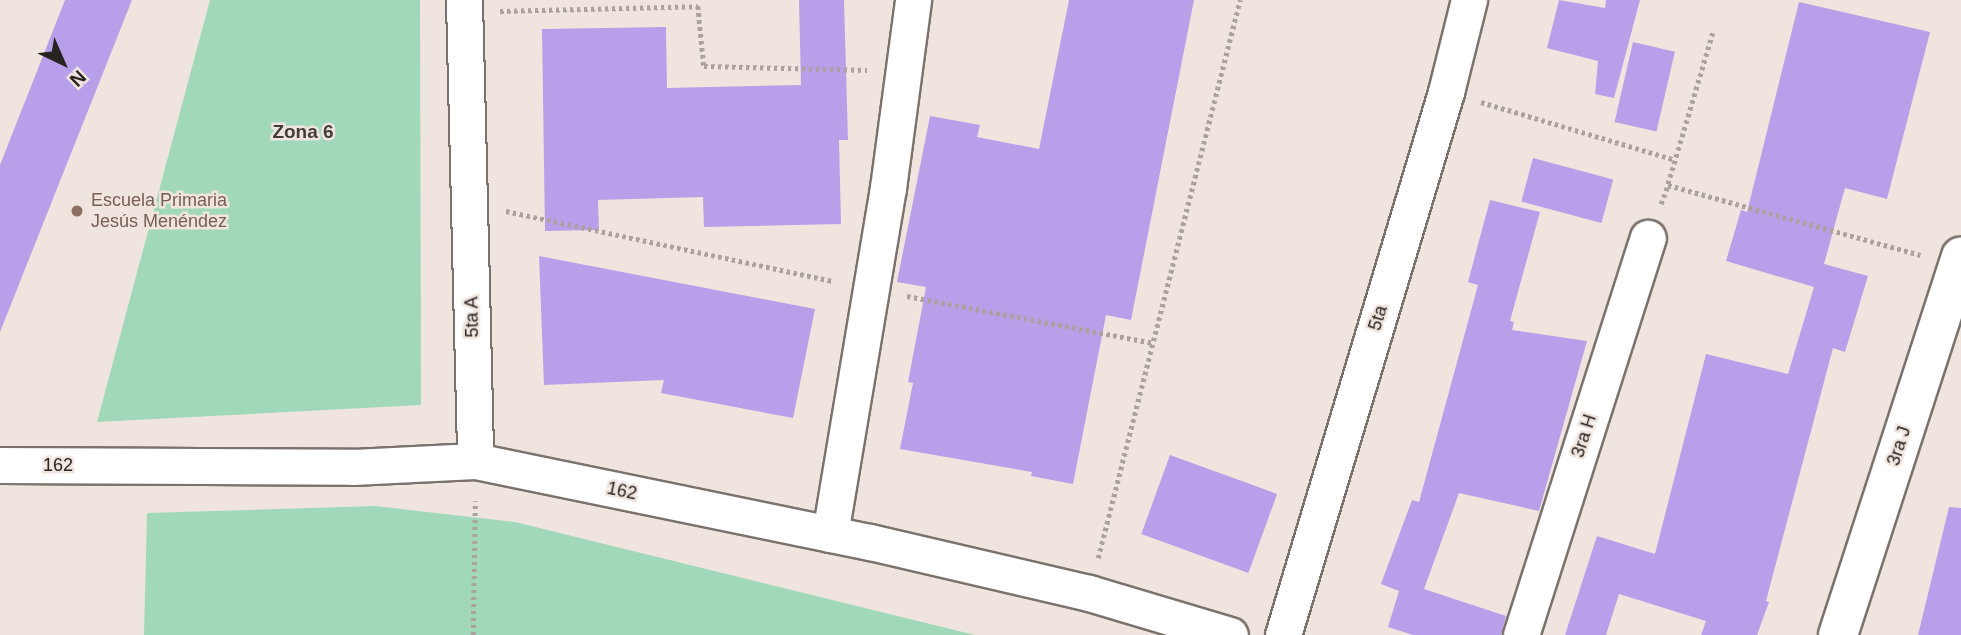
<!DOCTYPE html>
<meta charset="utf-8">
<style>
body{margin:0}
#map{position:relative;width:1961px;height:635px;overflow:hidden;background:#efe5de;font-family:Helvetica,sans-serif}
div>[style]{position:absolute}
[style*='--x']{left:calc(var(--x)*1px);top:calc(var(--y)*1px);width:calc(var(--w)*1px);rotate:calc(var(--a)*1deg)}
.green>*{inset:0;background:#a1d8b9}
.building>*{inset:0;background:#b89fe9;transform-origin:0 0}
.path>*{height:4.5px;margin-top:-2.25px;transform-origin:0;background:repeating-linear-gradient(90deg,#aaa29d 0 3.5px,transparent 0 7px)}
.roads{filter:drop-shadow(2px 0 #7a726c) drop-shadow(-2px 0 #7a726c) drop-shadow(0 2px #7a726c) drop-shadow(0 -2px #7a726c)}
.minor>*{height:35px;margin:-17.5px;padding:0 17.5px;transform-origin:17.5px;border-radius:17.5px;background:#fff}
.tertiary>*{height:38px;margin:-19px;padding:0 19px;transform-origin:19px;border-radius:19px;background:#fff}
.dots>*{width:19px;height:19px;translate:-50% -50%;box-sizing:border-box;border:4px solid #efe5de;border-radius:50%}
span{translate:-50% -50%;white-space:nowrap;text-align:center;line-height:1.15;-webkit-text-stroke:5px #efe5de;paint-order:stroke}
.education-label{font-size:18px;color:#785e54}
.left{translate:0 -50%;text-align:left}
.street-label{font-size:18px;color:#272321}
.neighbourhood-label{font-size:19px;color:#443d37;font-weight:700}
.north{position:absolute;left:28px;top:28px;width:70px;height:70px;-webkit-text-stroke:5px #efe5de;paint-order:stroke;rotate:136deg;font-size:19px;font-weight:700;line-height:28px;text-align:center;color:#272321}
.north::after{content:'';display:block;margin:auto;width:24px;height:32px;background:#272321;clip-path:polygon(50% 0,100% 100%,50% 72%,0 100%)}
</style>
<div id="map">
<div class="green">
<div style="clip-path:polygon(210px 0,420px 0,421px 405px,97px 422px)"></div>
<div style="clip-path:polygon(375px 506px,515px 522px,975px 635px,144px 635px,147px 513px)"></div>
</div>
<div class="building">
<div style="clip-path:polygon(65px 0,132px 0,0 332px,0 165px)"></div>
<div style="clip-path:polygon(799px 0,844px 0,848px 140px,839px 140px,841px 224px,704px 227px,703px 197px,598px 200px,599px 230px,545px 231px,542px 29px,666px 27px,667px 88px,801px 85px)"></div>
<div style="clip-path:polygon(1069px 0,1194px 0,1131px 320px,1106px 315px,1073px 484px,1031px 476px,1032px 472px,900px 449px,913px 383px,908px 382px,926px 287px,897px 282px,930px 116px,980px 125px,977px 137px,1039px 149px)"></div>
<div style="clip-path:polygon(1559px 0,1605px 8px,1606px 0,1640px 0,1614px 98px,1595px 94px,1598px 61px,1547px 48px)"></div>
<div style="clip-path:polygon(1799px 2px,1930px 32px,1887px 199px,1845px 188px,1824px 264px,1868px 276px,1845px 352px,1833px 348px,1766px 601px,1769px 602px,1757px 635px,1701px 635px,1706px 621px,1619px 594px,1606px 635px,1565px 635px,1597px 536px,1655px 554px,1706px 354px,1788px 374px,1814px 287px,1726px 261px,1741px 210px,1747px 212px)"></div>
<div style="left:1633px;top:42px;width:43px;height:82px;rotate:13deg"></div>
<div style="left:1533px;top:158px;width:83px;height:45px;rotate:15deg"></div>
<div style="clip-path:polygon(1490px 200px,1540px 212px,1510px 321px,1514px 322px,1512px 330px,1587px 341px,1539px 511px,1459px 493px,1424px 589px,1506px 616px,1501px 635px,1413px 635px,1388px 627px,1399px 591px,1381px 584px,1412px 500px,1419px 502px,1478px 285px,1468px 282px)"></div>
<div style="clip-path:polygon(539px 256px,815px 309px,793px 418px,661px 393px,664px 380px,544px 385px)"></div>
<div style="left:1170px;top:455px;width:114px;height:84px;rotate:20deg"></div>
<div style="clip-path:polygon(1949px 507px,1961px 508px,1961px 635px,1918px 635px)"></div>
</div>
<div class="path">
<div style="--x:500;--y:11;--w:198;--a:-1.4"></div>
<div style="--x:698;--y:6;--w:60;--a:84.3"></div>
<div style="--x:704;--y:66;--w:163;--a:1.4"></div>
<div style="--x:1713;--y:33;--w:159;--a:106.5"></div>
<div style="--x:1668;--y:185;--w:262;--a:15.5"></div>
<div style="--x:1481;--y:102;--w:202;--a:16.6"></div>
<div style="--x:1661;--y:204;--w:20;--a:-70"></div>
<div style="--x:506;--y:211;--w:334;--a:12.1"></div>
<div style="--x:907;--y:296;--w:251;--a:10.8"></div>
<div style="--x:1098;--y:558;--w:576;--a:-75.72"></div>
<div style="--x:473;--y:635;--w:134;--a:-89.1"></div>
</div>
<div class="roads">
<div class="minor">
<div style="--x:464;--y:0;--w:461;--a:88.6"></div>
<div style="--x:0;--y:465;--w:353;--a:0.3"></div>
<div style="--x:353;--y:467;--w:122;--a:-2.8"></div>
<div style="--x:475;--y:461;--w:403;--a:11.6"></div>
<div style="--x:870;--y:542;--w:225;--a:13.1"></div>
<div style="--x:1089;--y:593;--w:147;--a:16.6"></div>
<div style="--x:830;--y:534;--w:351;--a:-80.5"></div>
<div style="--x:888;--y:188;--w:190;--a:-82.4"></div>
<div style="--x:1283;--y:635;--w:567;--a:-73.29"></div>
<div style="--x:1446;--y:92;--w:95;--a:-76"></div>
<div style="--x:1521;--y:635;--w:417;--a:-72.3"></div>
</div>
<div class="tertiary">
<div style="--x:1838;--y:635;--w:398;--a:-72"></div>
</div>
</div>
<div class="dots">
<div style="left:77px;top:211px;background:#8d6e63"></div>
</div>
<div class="education-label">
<span class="left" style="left:91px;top:211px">Escuela Primaria<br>Jesús Menéndez</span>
</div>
<div class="street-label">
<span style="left:472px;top:317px;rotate:-91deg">5ta A</span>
<span style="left:1378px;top:318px;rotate:-73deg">5ta</span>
<span style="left:1584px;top:436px;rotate:-72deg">3ra H</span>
<span style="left:1899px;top:446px;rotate:-72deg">3ra J</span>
<span style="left:58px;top:465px">162</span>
<span style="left:622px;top:491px;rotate:12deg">162</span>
</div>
<div class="neighbourhood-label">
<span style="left:303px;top:132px">Zona 6</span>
</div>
<div class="north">N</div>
</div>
